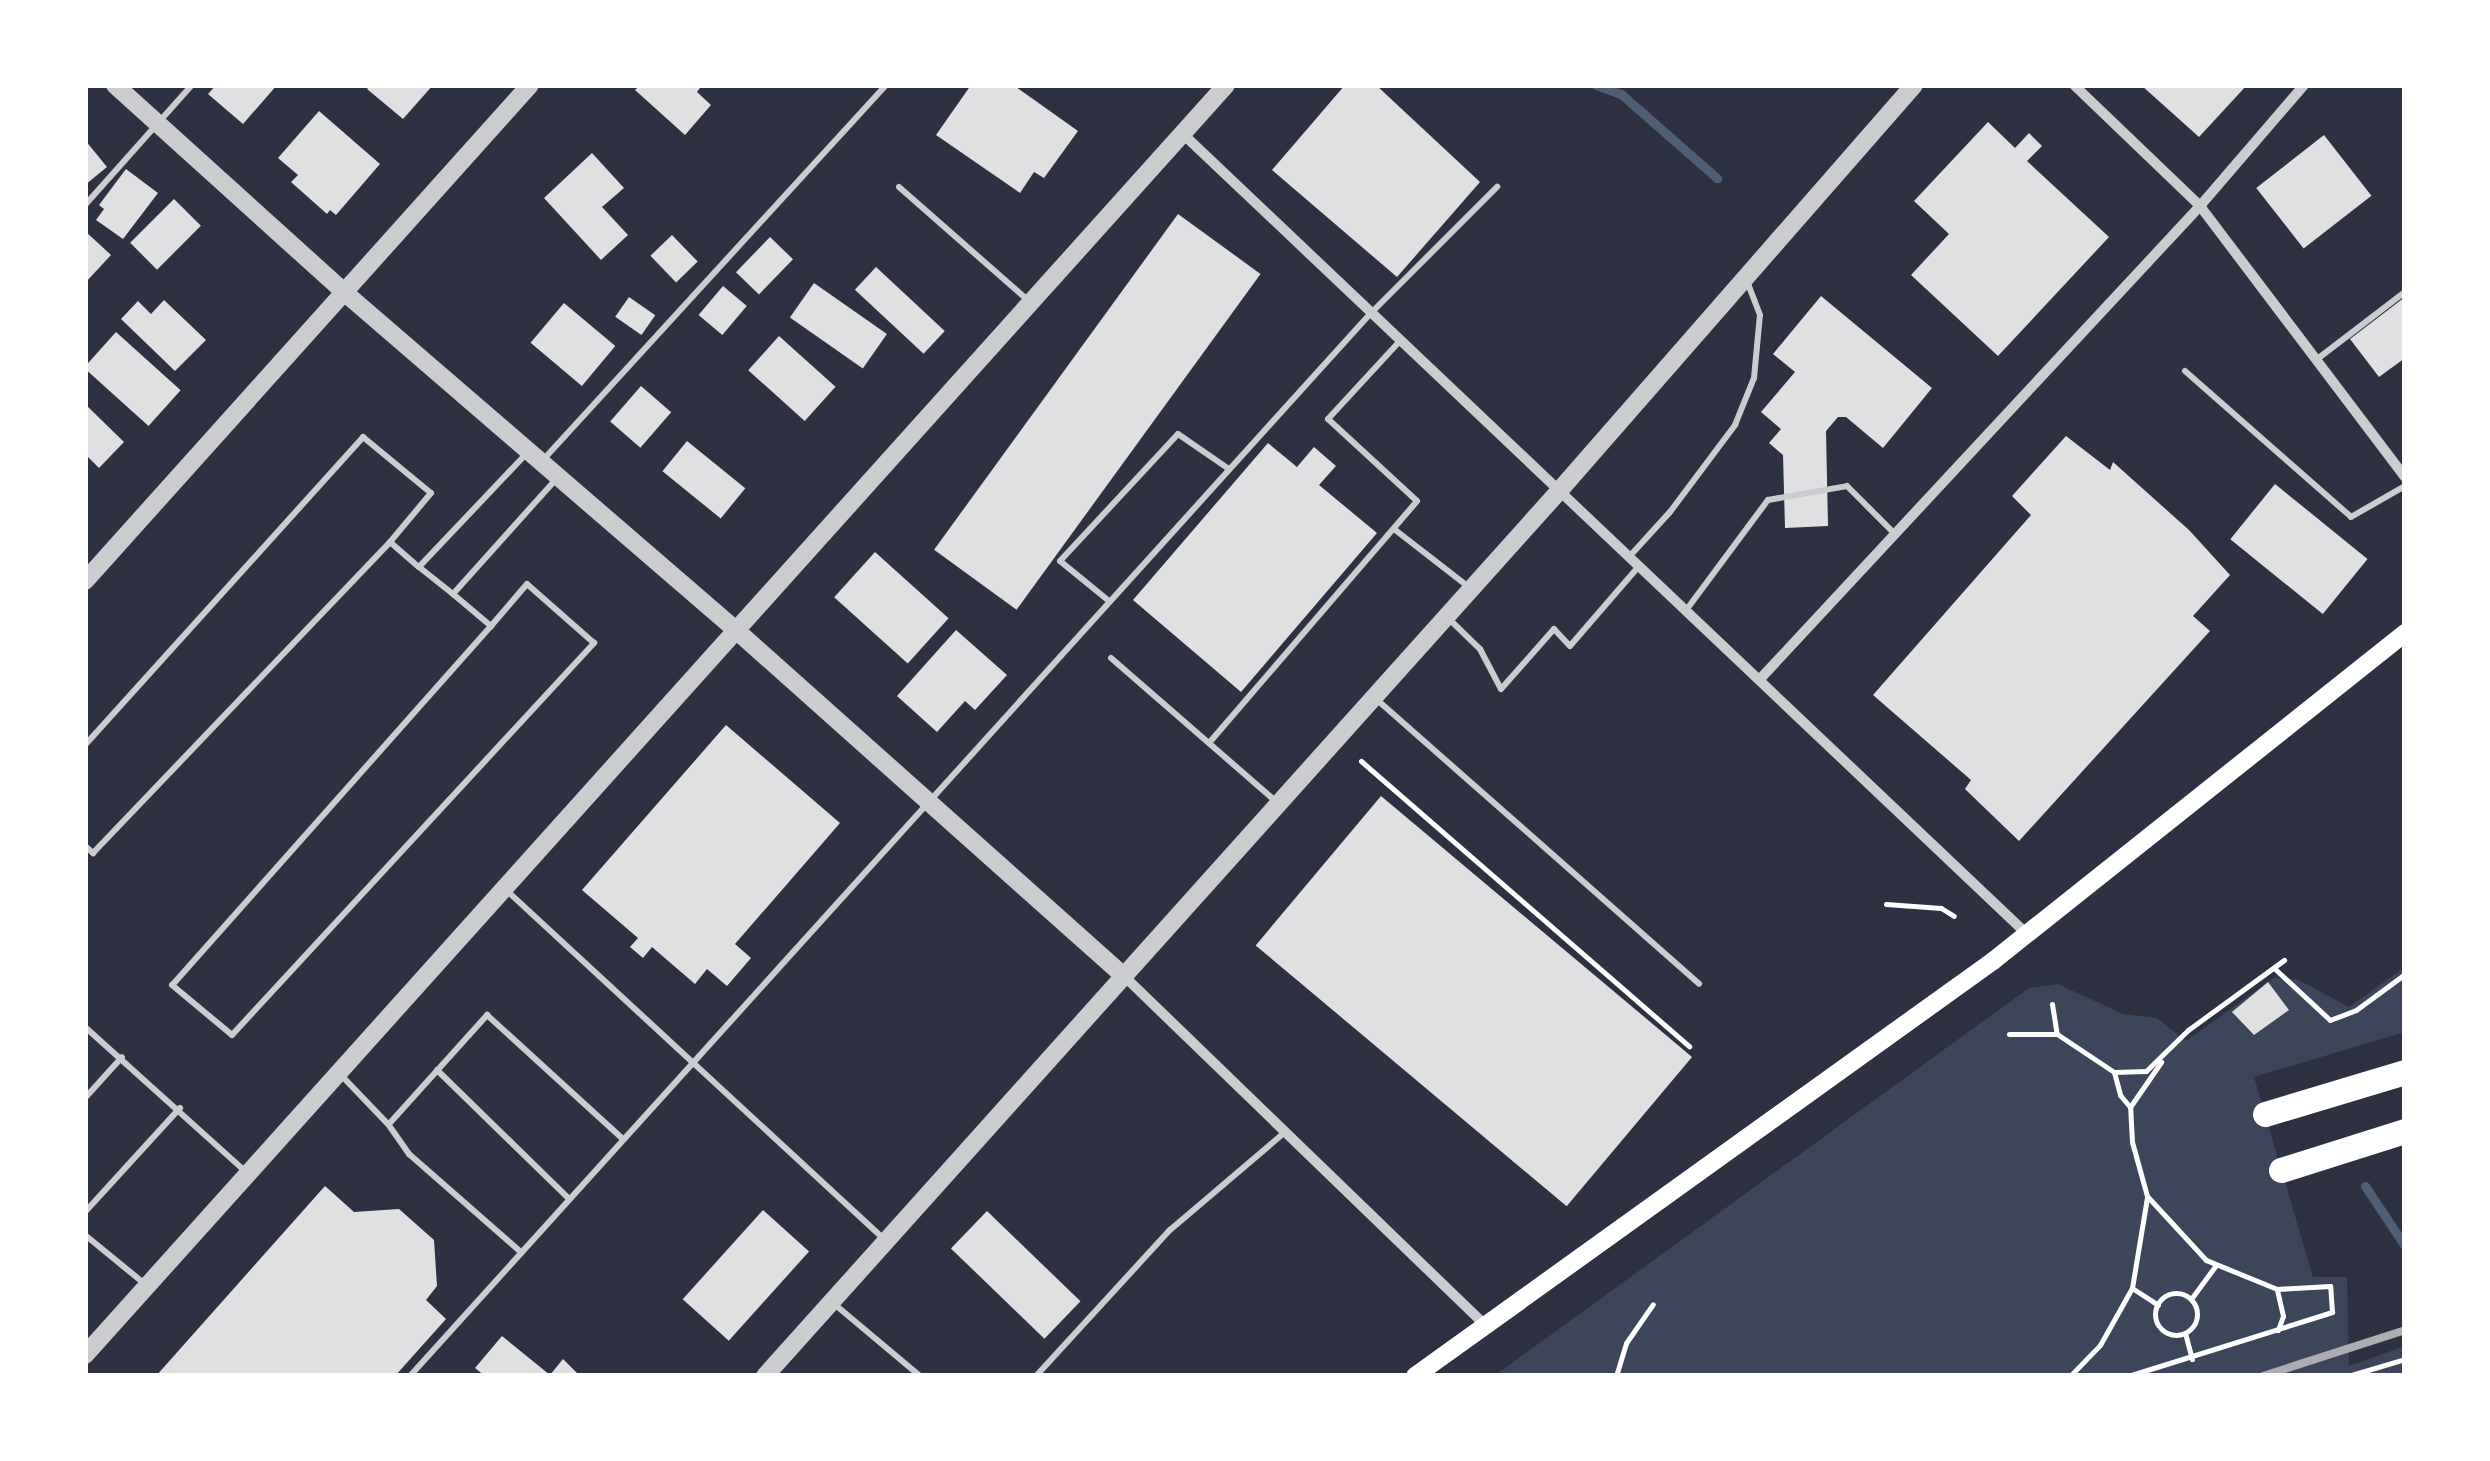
<!DOCTYPE html>
<style>
body{margin:0}
#map{position:relative;width:2490px;height:1461px;overflow:hidden;background:#2d3142;font-family:Lato,sans-serif}
div>[style]{position:absolute}
[style*='--x']{left:calc(var(--x)*1px);top:calc(var(--y)*1px);width:calc(var(--w)*1px);rotate:calc(var(--a)*1deg)}
.green>*{inset:0;background:#3c4559}
.stream>*{height:9px;margin:-4.5px;padding:0 4.5px;transform-origin:4.5px;border-radius:4.5px;background:#4f5d75}
.building>*{inset:0;background:#e0e0e3;transform-origin:0 0}
.path>*{height:5px;margin:-2.5px;padding:0 2.5px;transform-origin:2.5px;border-radius:2.5px;background:#fff}
.path>.ring{margin:-2.5px;padding:0;box-sizing:content-box;background:none;border:5px solid #fff;border-radius:50%}
.service>*{height:6px;margin:-3px;padding:0 3px;transform-origin:3px;border-radius:3px;background:#caccd0}
.minor>*{height:10px;margin:-5px;padding:0 5px;transform-origin:5px;border-radius:5px;background:#caccd0}
.tertiary>*{height:18px;margin:-9px;padding:0 9px;transform-origin:9px;border-radius:9px;background:#caccd0}
.secondary>*{height:18px;margin:-9px;padding:0 9px;transform-origin:9px;border-radius:9px;background:#fff}
.motorway>*{height:25px;margin:-12.5px;padding:0 12.5px;transform-origin:12.5px;border-radius:12.5px;background:#fff}
.rail>*{height:8px;margin:-4px;padding:0 4px;transform-origin:4px;border-radius:4px;background:#abadb3}
span{translate:-50% -50%;white-space:nowrap;text-align:center;line-height:1.15;-webkit-text-stroke:8px #fff;paint-order:stroke}
.frame{position:absolute;inset:0;border:88px solid #fff;pointer-events:none}
</style>
<div id="map">
<div class="green">
<div style="clip-path:polygon(2405px 967px,2405px 1032px,2254px 1077px,2313px 1277px,2347px 1277px,2349px 1366px,2405px 1346px,2405px 1376px,1494px 1376px,2029px 988px,2058px 984px,2123px 1014px,2157px 1018px,2186px 1041px,2274px 978px,2297px 979px,2349px 1007px)"></div>
</div>
<div class="stream">
<div style="--x:1596;--y:85;--w:27;--a:20"></div>
<div style="--x:1621;--y:94;--w:128;--a:41.2"></div>
<div style="--x:2365;--y:1186;--w:72;--a:56.3"></div>
</div>
<div class="building">
<div style="clip-path:polygon(216px 85px,277px 85px,243px 124px,208px 94px)"></div>
<div style="clip-path:polygon(371px 85px,433px 85px,403px 119px,367px 89px)"></div>
<div style="clip-path:polygon(640px 85px,702px 85px,697px 92px,711px 105px,685px 135px,635px 90px)"></div>
<div style="clip-path:polygon(971px 85px,1013px 85px,1078px 131px,1044px 178px,1034px 172px,1020px 193px,936px 135px)"></div>
<div style="clip-path:polygon(1345px 85px,1376px 85px,1480px 182px,1397px 277px,1272px 170px)"></div>
<div style="clip-path:polygon(2141px 85px,2247px 85px,2199px 137px)"></div>
<div style="clip-path:polygon(319px 111px,380px 164px,336px 215px,330px 210px,327px 214px,291px 182px,298px 175px,278px 158px)"></div>
<div style="clip-path:polygon(1988px 122px,2015px 148px,2029px 133px,2042px 146px,2027px 161px,2109px 237px,1998px 356px,1911px 275px,1949px 234px,1914px 201px)"></div>
<div style="left:2324px;top:135px;width:77px;height:86px;rotate:52deg"></div>
<div style="clip-path:polygon(85px 140px,107px 167px,85px 185px)"></div>
<div style="clip-path:polygon(592px 153px,624px 188px,602px 207px,628px 235px,601px 260px,544px 198px)"></div>
<div style="clip-path:polygon(126px 169px,158px 193px,123px 239px,96px 220px,104px 209px,99px 205px)"></div>
<div style="left:174px;top:199px;width:38px;height:62px;rotate:45deg"></div>
<div style="left:1178px;top:214px;width:102px;height:415px;rotate:36deg"></div>
<div style="clip-path:polygon(85px 231px,111px 255px,85px 283px)"></div>
<div style="left:672px;top:235px;width:37px;height:30px;rotate:46deg"></div>
<div style="left:770px;top:237px;width:32px;height:49px;rotate:44deg"></div>
<div style="left:876px;top:267px;width:94px;height:31px;rotate:43deg"></div>
<div style="left:814px;top:283px;width:89px;height:42px;rotate:35deg"></div>
<div style="left:723px;top:286px;width:31px;height:38px;rotate:40deg"></div>
<div style="clip-path:polygon(1821px 296px,1932px 388px,1883px 448px,1846px 417px,1838px 417px,1826px 431px,1828px 526px,1785px 528px,1783px 455px,1769px 443px,1781px 429px,1761px 412px,1795px 372px,1773px 354px)"></div>
<div style="left:629px;top:297px;width:32px;height:24px;rotate:35deg"></div>
<div style="clip-path:polygon(2405px 297px,2405px 358px,2379px 377px,2350px 339px)"></div>
<div style="clip-path:polygon(164px 300px,206px 340px,175px 371px,121px 319px,138px 301px,151px 314px)"></div>
<div style="left:564px;top:303px;width:67px;height:52px;rotate:40deg"></div>
<div style="left:116px;top:332px;width:87px;height:48px;rotate:42deg"></div>
<div style="left:779px;top:336px;width:76px;height:46px;rotate:42deg"></div>
<div style="left:641px;top:386px;width:40px;height:47px;rotate:41deg"></div>
<div style="clip-path:polygon(85px 404px,124px 442px,99px 468px,85px 454px)"></div>
<div style="clip-path:polygon(2066px 436px,2110px 470px,2113px 462px,2189px 530px,2230px 575px,2193px 616px,2210px 631px,2019px 841px,1965px 789px,1971px 780px,1873px 695px,2031px 515px,2012px 496px)"></div>
<div style="left:687px;top:441px;width:75px;height:39px;rotate:39deg"></div>
<div style="clip-path:polygon(1268px 443px,1297px 467px,1314px 447px,1336px 466px,1319px 485px,1377px 533px,1241px 692px,1133px 600px)"></div>
<div style="left:2275px;top:484px;width:119px;height:71px;rotate:39deg"></div>
<div style="left:875px;top:552px;width:99px;height:61px;rotate:42deg"></div>
<div style="clip-path:polygon(956px 630px,1007px 675px,975px 710px,965px 701px,937px 732px,897px 696px)"></div>
<div style="clip-path:polygon(726px 725px,840px 823px,735px 944px,751px 958px,727px 986px,707px 969px,695px 984px,652px 947px,643px 958px,630px 947px,638px 938px,582px 890px)"></div>
<div style="left:1381px;top:796px;width:406px;height:195px;rotate:40deg"></div>
<div style="clip-path:polygon(2268px 982px,2289px 1010px,2254px 1035px,2232px 1012px)"></div>
<div style="clip-path:polygon(325px 1186px,354px 1212px,399px 1209px,434px 1240px,437px 1286px,426px 1300px,446px 1319px,395px 1376px,156px 1376px)"></div>
<div style="left:763px;top:1210px;width:62px;height:120px;rotate:42deg"></div>
<div style="left:987px;top:1211px;width:130px;height:52px;rotate:44deg"></div>
<div style="clip-path:polygon(502px 1336px,550px 1375px,563px 1359px,580px 1376px,485px 1376px,475px 1368px)"></div>
</div>
<div class="path">
<div style="--x:1361;--y:761;--w:435;--a:41"></div>
<div style="--x:1886;--y:904;--w:55;--a:4.2"></div>
<div style="--x:1941;--y:908;--w:15;--a:32"></div>
<div style="--x:2274;--y:968;--w:76;--a:42.9"></div>
<div style="--x:2330;--y:1020;--w:28;--a:-21"></div>
<div style="--x:2356;--y:1010;--w:61;--a:-36.3"></div>
<div style="--x:2052;--y:1004;--w:30;--a:81"></div>
<div style="--x:2009;--y:1034;--w:48;--a:0"></div>
<div style="--x:2057;--y:1034;--w:69;--a:33.7"></div>
<div style="--x:2114;--y:1072;--w:32;--a:-2"></div>
<div style="--x:2146;--y:1071;--w:59;--a:-44.3"></div>
<div style="--x:2188;--y:1030;--w:119;--a:-36.1"></div>
<div style="--x:2114;--y:1072;--w:24;--a:75"></div>
<div style="--x:2120;--y:1095;--w:16;--a:50"></div>
<div style="--x:2132;--y:1288;--w:31;--a:33"></div>
<div style="--x:2277;--y:1290;--w:27;--a:77"></div>
<div style="--x:2283;--y:1316;--w:15;--a:110"></div>
<div class="ring" style="left:2155px;top:1293px;width:37px;height:37px"></div>
<div style="--x:2191;--y:1299;--w:42;--a:-53.7"></div>
<div style="--x:2185;--y:1333;--w:27;--a:75"></div>
<div style="--x:1616;--y:1376;--w:34;--a:-73"></div>
<div style="--x:1626;--y:1343;--w:47;--a:-55.3"></div>
<div style="--x:2070;--y:1376;--w:43;--a:-45.9"></div>
<div style="--x:2100;--y:1345;--w:65;--a:-60.7"></div>
<div style="--x:2132;--y:1288;--w:92;--a:-80.6"></div>
<div style="--x:2128;--y:1376;--w:214;--a:-17.4"></div>
<div style="--x:2332;--y:1312;--w:26;--a:-94"></div>
<div style="--x:2330;--y:1286;--w:53;--a:176.8"></div>
<div style="--x:2277;--y:1289;--w:77;--a:-157.8"></div>
<div style="--x:2206;--y:1260;--w:87;--a:-132.7"></div>
<div style="--x:2147;--y:1196;--w:56;--a:-105.5"></div>
<div style="--x:2132;--y:1142;--w:35;--a:-93"></div>
<div style="--x:2130;--y:1107;--w:55;--a:-55.4"></div>
<div style="--x:2348;--y:1376;--w:59;--a:-16.6"></div>
</div>
<div class="service">
<div style="--x:899;--y:187;--w:174;--a:41.3"></div>
<div style="--x:85;--y:205;--w:161;--a:-48.3"></div>
<div style="--x:2316;--y:360;--w:112;--a:-37.4"></div>
<div style="--x:2185;--y:371;--w:221;--a:41.3"></div>
<div style="--x:2351;--y:517;--w:62;--a:-29.9"></div>
<div style="--x:528;--y:452;--w:158;--a:133.5"></div>
<div style="--x:419;--y:567;--w:43;--a:38.5"></div>
<div style="--x:453;--y:594;--w:157;--a:-48.1"></div>
<div style="--x:543;--y:460;--w:508;--a:-47.55"></div>
<div style="--x:1394;--y:529;--w:96;--a:37.8"></div>
<div style="--x:1629;--y:557;--w:61;--a:-47.7"></div>
<div style="--x:1670;--y:512;--w:109;--a:-53.2"></div>
<div style="--x:1735;--y:425;--w:51;--a:-68"></div>
<div style="--x:1754;--y:378;--w:63;--a:-84.6"></div>
<div style="--x:1760;--y:315;--w:39;--a:-111"></div>
<div style="--x:453;--y:594;--w:50;--a:40.1"></div>
<div style="--x:491;--y:626;--w:480;--a:131.6"></div>
<div style="--x:172;--y:985;--w:78;--a:39.8"></div>
<div style="--x:232;--y:1035;--w:534;--a:-47.28"></div>
<div style="--x:594;--y:643;--w:89;--a:-138.6"></div>
<div style="--x:527;--y:584;--w:55;--a:130.6"></div>
<div style="--x:1109;--y:601;--w:63;--a:-140.8"></div>
<div style="--x:1060;--y:561;--w:173;--a:-47.1"></div>
<div style="--x:1178;--y:434;--w:62;--a:34.5"></div>
<div style="--x:1687;--y:609;--w:136;--a:-53.4"></div>
<div style="--x:1768;--y:500;--w:80;--a:-10"></div>
<div style="--x:1847;--y:486;--w:68;--a:45"></div>
<div style="--x:1448;--y:618;--w:45;--a:44.1"></div>
<div style="--x:1480;--y:649;--w:45;--a:62.3"></div>
<div style="--x:1501;--y:689;--w:80;--a:-48.5"></div>
<div style="--x:1554;--y:629;--w:23;--a:47"></div>
<div style="--x:1570;--y:646;--w:106;--a:-49.2"></div>
<div style="--x:1111;--y:658;--w:221;--a:41"></div>
<div style="--x:1375;--y:698;--w:432;--a:41.4"></div>
<div style="--x:1209;--y:743;--w:319;--a:-49.3"></div>
<div style="--x:1417;--y:501;--w:121;--a:-137.3"></div>
<div style="--x:1328;--y:419;--w:105;--a:-47.3"></div>
<div style="--x:85;--y:745;--w:415;--a:-47.9"></div>
<div style="--x:363;--y:437;--w:88;--a:39.5"></div>
<div style="--x:431;--y:493;--w:64;--a:129.9"></div>
<div style="--x:85;--y:846;--w:11;--a:41"></div>
<div style="--x:93;--y:853;--w:430;--a:-46.3"></div>
<div style="--x:390;--y:542;--w:38;--a:41"></div>
<div style="--x:505;--y:889;--w:517;--a:42.73"></div>
<div style="--x:85;--y:1027;--w:218;--a:42"></div>
<div style="--x:437;--y:1070;--w:185;--a:44.3"></div>
<div style="--x:340;--y:1074;--w:69;--a:46.2"></div>
<div style="--x:388;--y:1124;--w:37;--a:55"></div>
<div style="--x:409;--y:1154;--w:149;--a:41.2"></div>
<div style="--x:85;--y:1098;--w:55;--a:-47.9"></div>
<div style="--x:389;--y:1124;--w:147;--a:-48"></div>
<div style="--x:487;--y:1015;--w:184;--a:42.4"></div>
<div style="--x:85;--y:1212;--w:141;--a:-47.6"></div>
<div style="--x:85;--y:1235;--w:79;--a:39.3"></div>
<div style="--x:833;--y:1303;--w:114;--a:40"></div>
<div style="--x:410;--y:1376;--w:1432;--a:-47.89"></div>
<div style="--x:1370;--y:314;--w:180;--a:-45"></div>
<div style="--x:1036;--y:1376;--w:198;--a:-47.5"></div>
<div style="--x:1170;--y:1230;--w:150;--a:-40.4"></div>
</div>
<div class="minor">
<div style="--x:2074;--y:85;--w:175;--a:43.8"></div>
<div style="--x:2200;--y:206;--w:340;--a:52.9"></div>
<div style="--x:1183;--y:134;--w:1163;--a:43.47"></div>
<div style="--x:1761;--y:678;--w:645;--a:-47.07"></div>
<div style="--x:2200;--y:206;--w:160;--a:-49.3"></div>
<div style="--x:1125;--y:977;--w:501;--a:44.03"></div>
</div>
<div class="tertiary">
<div style="--x:115;--y:85;--w:309;--a:42.1"></div>
<div style="--x:344;--y:292;--w:519;--a:40.78"></div>
<div style="--x:737;--y:631;--w:520;--a:41.73"></div>
<div style="--x:85;--y:581;--w:666;--a:-48.1"></div>
<div style="--x:85;--y:1355;--w:1707;--a:-48.06"></div>
<div style="--x:765;--y:1376;--w:1189;--a:-48.1"></div>
<div style="--x:1559;--y:491;--w:539;--a:-48.83"></div>
</div>
<div class="secondary">
<div style="--x:1415;--y:1376;--w:712;--a:-35.68"></div>
<div style="--x:1993;--y:961;--w:527;--a:-38.52"></div>
</div>
<div class="motorway">
<div style="--x:2265;--y:1114;--w:146;--a:-16.7"></div>
<div style="--x:2281;--y:1170;--w:130;--a:-17.5"></div>
</div>
<div class="rail">
<div style="--x:2263;--y:1376;--w:149;--a:-17.9"></div>
</div>
<div class="frame"></div>
</div>
